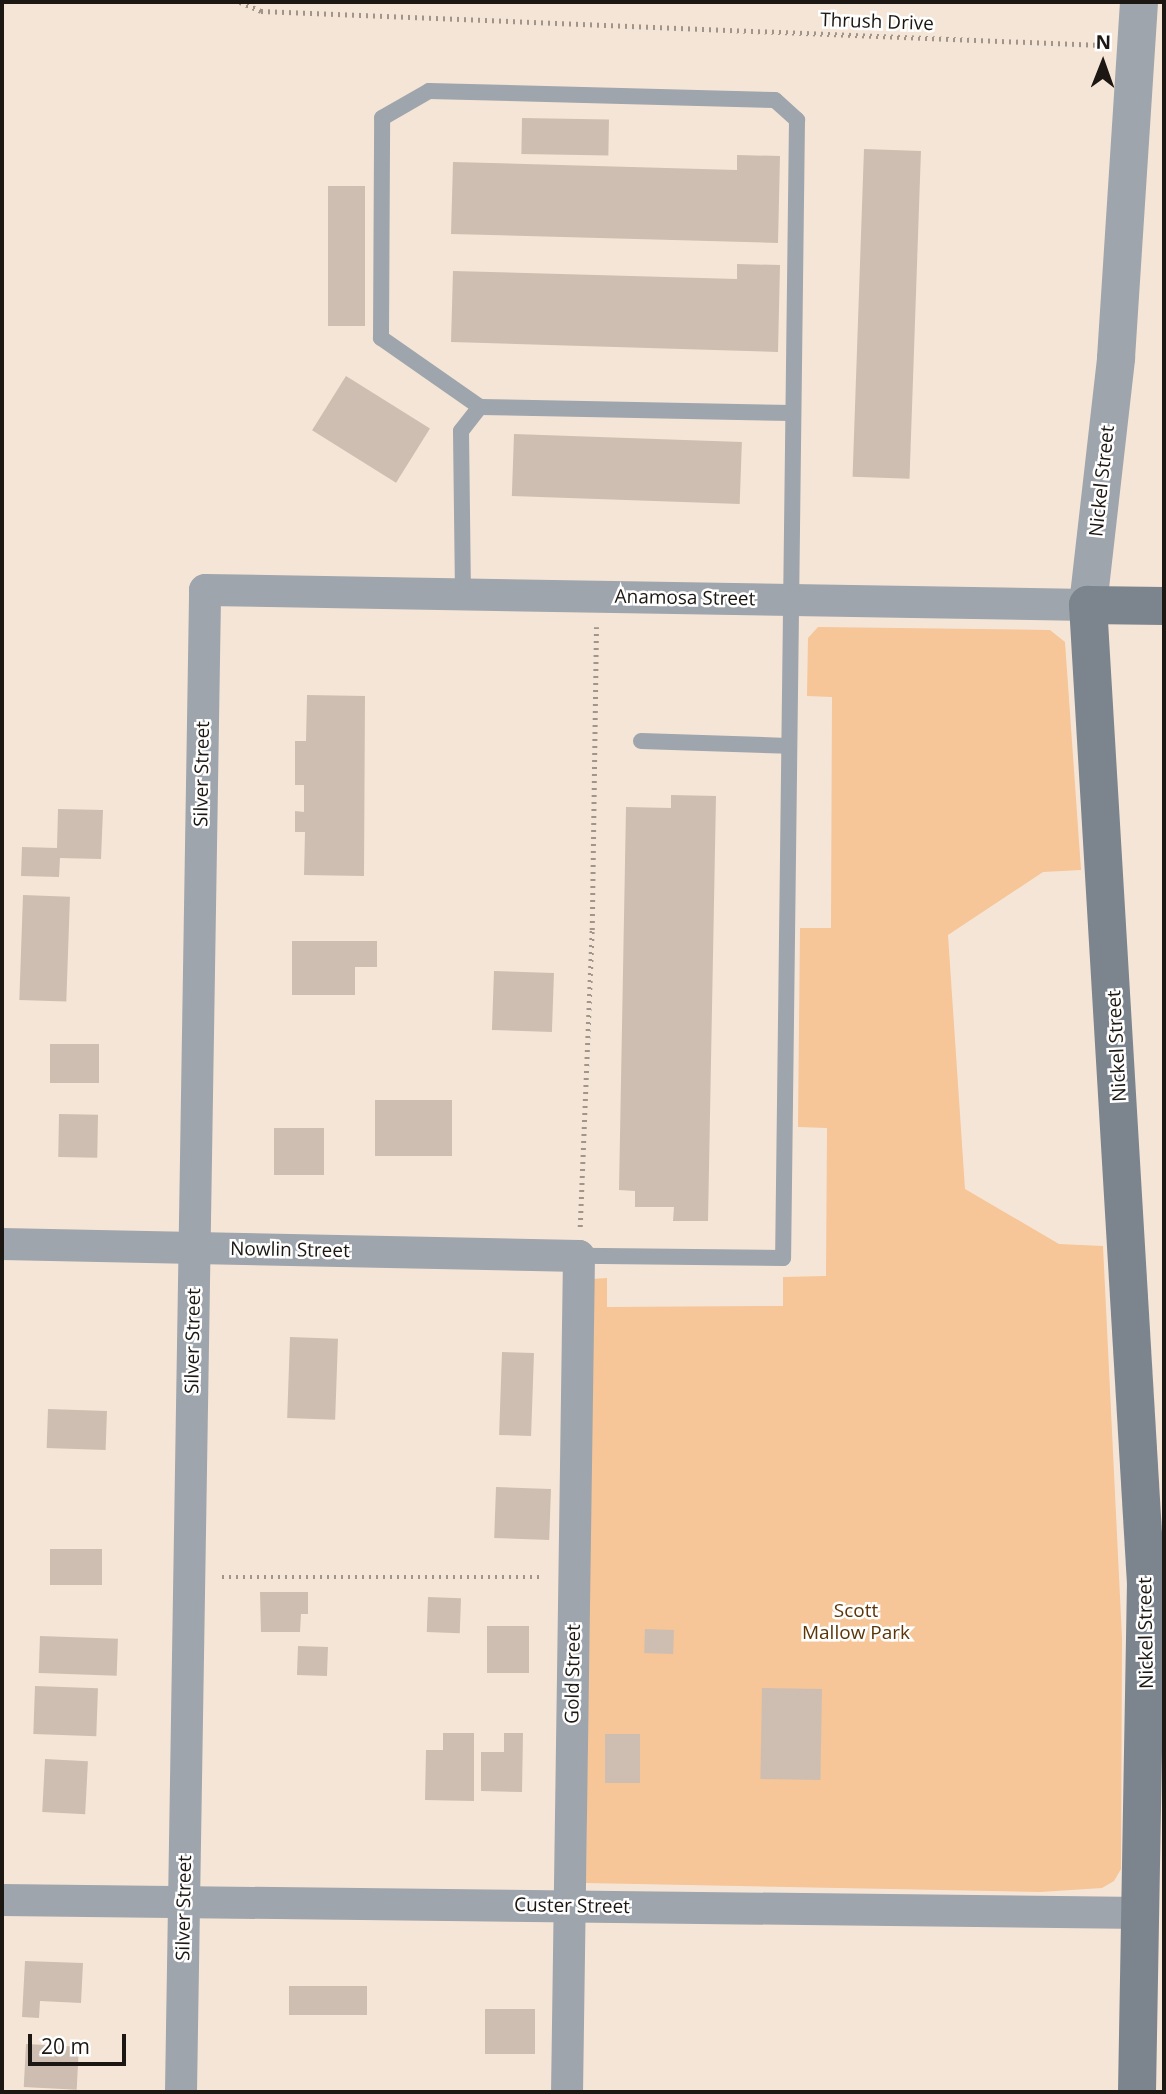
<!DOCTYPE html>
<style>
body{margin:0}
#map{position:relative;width:1166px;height:2094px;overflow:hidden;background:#f5e5d7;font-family:"Open Sans",sans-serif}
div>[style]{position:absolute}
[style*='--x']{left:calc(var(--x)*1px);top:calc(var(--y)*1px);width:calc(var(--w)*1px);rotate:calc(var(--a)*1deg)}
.green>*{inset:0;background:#f6c598}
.building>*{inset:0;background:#cebeb1;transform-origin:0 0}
.path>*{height:4.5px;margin-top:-2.25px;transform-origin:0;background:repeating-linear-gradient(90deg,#a1958b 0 2px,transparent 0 7px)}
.service>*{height:16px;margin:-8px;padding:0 8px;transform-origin:8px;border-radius:8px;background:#9fa5ac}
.minor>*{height:32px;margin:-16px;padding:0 16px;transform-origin:16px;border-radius:16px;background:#9fa5ac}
.tertiary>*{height:38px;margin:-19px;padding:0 19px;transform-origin:19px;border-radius:19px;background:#9fa5ac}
.secondary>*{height:38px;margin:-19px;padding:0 19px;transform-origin:19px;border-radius:19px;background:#7c858e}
span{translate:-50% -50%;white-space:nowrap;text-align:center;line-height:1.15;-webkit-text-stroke:5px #fff;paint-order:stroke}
.street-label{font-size:19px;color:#1c1712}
.park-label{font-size:19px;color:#5c3507}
.frame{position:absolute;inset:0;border:4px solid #1c1712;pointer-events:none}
.north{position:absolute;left:1068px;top:28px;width:70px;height:70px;-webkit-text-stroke:5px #fff;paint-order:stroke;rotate:1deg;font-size:19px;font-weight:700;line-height:28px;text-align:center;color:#1c1712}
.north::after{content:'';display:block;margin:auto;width:24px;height:32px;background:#1c1712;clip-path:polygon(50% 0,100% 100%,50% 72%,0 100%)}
.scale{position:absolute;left:28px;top:2034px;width:98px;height:32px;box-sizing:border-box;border:4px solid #1c1712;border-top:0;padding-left:9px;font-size:21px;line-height:24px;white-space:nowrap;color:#1c1712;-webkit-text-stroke:5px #fff;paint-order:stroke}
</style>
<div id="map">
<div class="green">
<div style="clip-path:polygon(818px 627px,1050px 630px,1065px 642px,1081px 870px,1043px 872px,948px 935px,965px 1189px,1059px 1244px,1103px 1246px,1122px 1638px,1121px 1869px,1114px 1881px,1102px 1888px,1040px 1892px,586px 1883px,592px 1279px,607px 1278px,607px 1307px,783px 1306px,783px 1277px,826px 1276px,827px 1128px,798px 1127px,800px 928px,831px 928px,832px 697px,807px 696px,808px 638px)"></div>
</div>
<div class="building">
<div style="left:522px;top:118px;width:87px;height:36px;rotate:1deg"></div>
<div style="left:864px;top:149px;width:57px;height:328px;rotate:2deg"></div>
<div style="clip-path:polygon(737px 155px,780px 156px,778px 243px,451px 234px,453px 162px,737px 170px)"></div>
<div style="left:328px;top:186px;width:37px;height:140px"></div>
<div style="clip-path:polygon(737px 264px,780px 265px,778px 352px,451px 342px,453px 271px,737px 279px)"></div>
<div style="left:346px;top:376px;width:99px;height:64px;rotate:32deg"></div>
<div style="left:514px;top:434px;width:228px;height:62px;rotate:2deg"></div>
<div style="clip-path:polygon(307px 695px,365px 696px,364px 876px,304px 875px,305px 832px,295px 832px,295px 811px,304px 812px,304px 785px,295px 785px,295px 741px,306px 741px)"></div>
<div style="clip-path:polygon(671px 795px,716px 796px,708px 1221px,673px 1221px,674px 1207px,635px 1207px,635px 1191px,619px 1190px,626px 807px,671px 808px)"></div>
<div style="clip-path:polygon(58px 809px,103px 810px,101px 859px,60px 858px,59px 877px,21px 876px,22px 847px,57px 848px)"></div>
<div style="left:23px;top:895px;width:47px;height:105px;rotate:2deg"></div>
<div style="clip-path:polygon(292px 941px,377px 941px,377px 967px,355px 967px,355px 995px,292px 995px)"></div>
<div style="left:494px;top:971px;width:60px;height:59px;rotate:2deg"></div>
<div style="left:50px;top:1044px;width:49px;height:39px"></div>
<div style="left:375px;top:1100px;width:77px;height:56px"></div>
<div style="left:59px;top:1114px;width:39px;height:43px;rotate:1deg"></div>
<div style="left:274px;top:1128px;width:50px;height:47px"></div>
<div style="left:290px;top:1337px;width:48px;height:81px;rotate:2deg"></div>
<div style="left:502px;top:1352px;width:32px;height:83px;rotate:2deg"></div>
<div style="left:48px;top:1409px;width:59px;height:39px;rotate:2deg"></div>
<div style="left:496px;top:1487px;width:55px;height:51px;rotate:2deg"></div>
<div style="left:50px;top:1549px;width:52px;height:36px"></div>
<div style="clip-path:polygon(260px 1592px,308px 1592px,308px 1614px,301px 1614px,300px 1632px,261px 1632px)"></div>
<div style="left:428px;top:1597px;width:33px;height:35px;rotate:2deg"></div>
<div style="left:487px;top:1626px;width:42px;height:47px"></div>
<div style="left:645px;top:1629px;width:29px;height:24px;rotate:2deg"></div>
<div style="left:40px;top:1636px;width:78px;height:37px;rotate:2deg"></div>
<div style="left:298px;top:1646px;width:30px;height:29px;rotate:2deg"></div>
<div style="left:35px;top:1686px;width:63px;height:48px;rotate:2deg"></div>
<div style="left:762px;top:1688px;width:60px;height:91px;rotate:1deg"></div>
<div style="clip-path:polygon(443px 1733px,474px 1733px,474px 1801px,425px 1800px,426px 1750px,443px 1750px)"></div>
<div style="clip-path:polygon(504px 1733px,523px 1733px,522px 1792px,481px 1791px,481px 1752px,504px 1752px)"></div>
<div style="left:605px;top:1734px;width:35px;height:49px"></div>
<div style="left:45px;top:1759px;width:43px;height:53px;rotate:3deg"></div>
<div style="clip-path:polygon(25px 1961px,83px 1963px,81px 2003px,40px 2001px,39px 2018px,22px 2017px)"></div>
<div style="left:367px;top:1986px;width:29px;height:78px;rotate:90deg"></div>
<div style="left:485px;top:2009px;width:50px;height:45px"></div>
<div style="left:26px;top:2044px;width:53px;height:43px;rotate:3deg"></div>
</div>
<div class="path">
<div style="--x:240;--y:2;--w:23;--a:23"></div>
<div style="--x:261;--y:11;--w:841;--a:2.32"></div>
<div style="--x:580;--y:1227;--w:297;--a:-87.7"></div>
<div style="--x:592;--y:930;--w:303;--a:-89.2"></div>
<div style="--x:222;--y:1577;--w:320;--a:0"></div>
</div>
<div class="service">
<div style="--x:480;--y:407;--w:121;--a:-145.1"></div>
<div style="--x:381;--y:338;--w:220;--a:-89.7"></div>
<div style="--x:382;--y:118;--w:54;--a:-29.9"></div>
<div style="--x:429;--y:91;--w:346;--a:1.5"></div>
<div style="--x:775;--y:100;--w:30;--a:42"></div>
<div style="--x:797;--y:120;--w:1138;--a:90.7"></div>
<div style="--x:783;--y:1258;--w:204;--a:-179.4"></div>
<div style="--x:463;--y:595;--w:164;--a:-90.7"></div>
<div style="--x:461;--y:431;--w:31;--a:-52"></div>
<div style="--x:480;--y:407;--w:312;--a:1.1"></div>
<div style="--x:641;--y:741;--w:147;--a:1.9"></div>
</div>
<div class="minor">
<div style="--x:2;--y:1244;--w:577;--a:1.19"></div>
<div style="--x:579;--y:1256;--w:836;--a:90.82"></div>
<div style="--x:2;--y:1900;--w:1140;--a:0.65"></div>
<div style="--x:181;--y:2092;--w:1502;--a:-89.08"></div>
<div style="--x:205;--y:590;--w:883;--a:0.97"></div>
</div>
<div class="tertiary">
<div style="--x:1088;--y:605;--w:249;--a:-83.5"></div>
<div style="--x:1116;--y:358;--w:357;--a:-86.3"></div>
</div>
<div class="secondary">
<div style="--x:1137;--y:2092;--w:508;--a:-88.99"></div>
<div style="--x:1146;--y:1584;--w:981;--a:-93.39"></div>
<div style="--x:1088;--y:605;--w:76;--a:0.8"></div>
</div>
<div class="street-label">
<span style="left:877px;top:22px;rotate:2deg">Thrush Drive</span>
<span style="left:1102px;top:481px;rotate:-84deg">Nickel Street</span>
<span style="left:685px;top:598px;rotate:1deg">Anamosa Street</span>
<span style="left:202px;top:774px;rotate:-89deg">Silver Street</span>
<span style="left:1117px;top:1046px;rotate:-93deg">Nickel Street</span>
<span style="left:290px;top:1250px;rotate:1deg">Nowlin Street</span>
<span style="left:193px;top:1341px;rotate:-89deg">Silver Street</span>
<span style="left:1146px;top:1633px;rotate:-91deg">Nickel Street</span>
<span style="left:573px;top:1674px;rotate:-89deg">Gold Street</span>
<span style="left:572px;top:1906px;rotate:1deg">Custer Street</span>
<span style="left:184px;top:1908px;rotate:-89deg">Silver Street</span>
</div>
<div class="park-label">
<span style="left:856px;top:1622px">Scott<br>Mallow Park</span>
</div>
<div class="frame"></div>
<div class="north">N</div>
<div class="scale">20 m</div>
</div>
